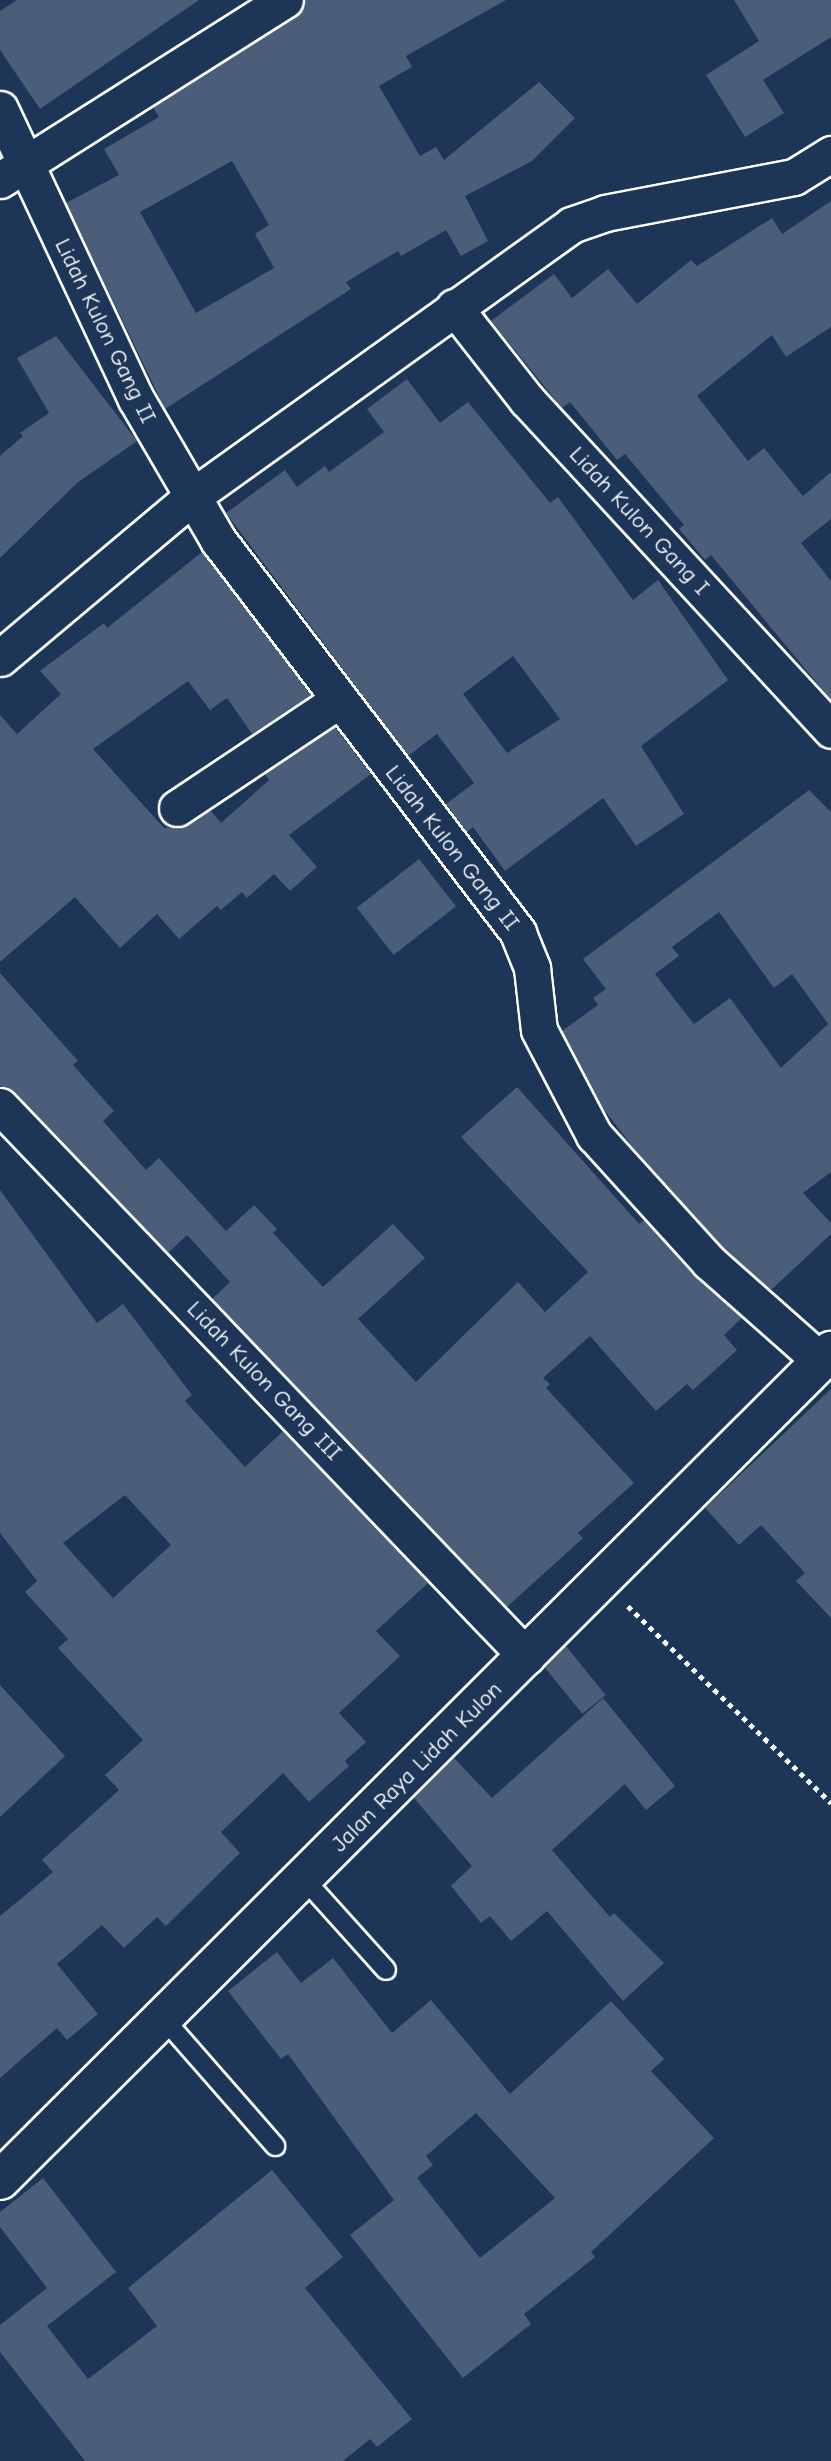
<!DOCTYPE html>
<style>
body{margin:0}
#map{position:relative;width:831px;height:2461px;overflow:hidden;background:#1d3557;font-family:"Comic Neue",sans-serif}
div>[style]{position:absolute}
[style*='--x']{left:calc(var(--x)*1px);top:calc(var(--y)*1px);width:calc(var(--w)*1px);rotate:calc(var(--a)*1deg)}
.building>*{inset:0;background:#4a5d79;transform-origin:0 0}
.path>*{height:4.5px;margin-top:-2.25px;transform-origin:0;background:repeating-linear-gradient(90deg,#fff 0 5px,transparent 0 10px)}
.roads{filter:drop-shadow(2px 0 #fff) drop-shadow(-2px 0 #fff) drop-shadow(0 2px #fff) drop-shadow(0 -2px #fff)}
.lane>*{height:18px;margin:-9px;padding:0 9px;transform-origin:9px;border-radius:9px;background:#1d3557}
.street>*{height:35px;margin:-17.5px;padding:0 17.5px;transform-origin:17.5px;border-radius:17.5px;background:#1d3557}
.secondary>*{height:38px;margin:-19px;padding:0 19px;transform-origin:19px;border-radius:19px;background:#1d3557}
span{translate:-50% -50%;white-space:nowrap;text-align:center;line-height:1.15;-webkit-text-stroke:6px #1d3557;paint-order:stroke}
.street-label{font-size:23px;color:#fff}
</style>
<div id="map">
<div class="building">
<div style="clip-path:polygon(17px 0,199px 0,40px 109px,0 50px,0 11px)"></div>
<div style="clip-path:polygon(evenodd,305px 0,506px 0,406px 56px,412px 67px,379px 86px,420px 156px,436px 147px,444px 160px,539px 82px,575px 118px,532px 161px,465px 196px,488px 241px,461px 256px,446px 230px,401px 256px,398px 251px,346px 282px,351px 289px,165px 409px,66px 203px,119px 175px,104px 149px,159px 117px,153px 107px,296px 17px,305px 0,232px 161px,269px 225px,255px 234px,274px 268px,196px 313px,140px 212px,232px 161px)"></div>
<div style="clip-path:polygon(734px 0,831px 0,831px 37px,763px 80px,784px 113px,745px 137px,706px 75px,759px 41px)"></div>
<div style="clip-path:polygon(831px 201px,831px 327px,786px 357px,772px 335px,697px 396px,748px 461px,764px 448px,803px 496px,831px 472px,831px 519px,801px 543px,831px 581px,831px 700px,711px 555px,705px 560px,679px 529px,684px 525px,625px 454px,617px 460px,570px 402px,562px 408px,491px 321px,554px 274px,572px 298px,608px 269px,637px 304px,691px 260px,697px 266px,772px 218px,782px 234px)"></div>
<div style="clip-path:polygon(56px 336px,137px 441px,77px 483px,0 558px,0 456px,23px 436px,20px 433px,49px 413px,17px 358px)"></div>
<div style="clip-path:polygon(evenodd,407px 379px,440px 423px,468px 402px,550px 503px,558px 497px,633px 600px,658px 580px,728px 680px,641px 746px,684px 814px,636px 846px,603px 798px,505px 871px,473px 827px,467px 832px,446px 804px,474px 783px,437px 734px,408px 756px,226px 513px,285px 470px,297px 487px,325px 466px,329px 472px,384px 432px,367px 409px,407px 379px,513px 656px,560px 719px,507px 753px,463px 694px,513px 656px)"></div>
<div style="clip-path:polygon(202px 552px,311px 695px,252px 734px,227px 698px,210px 710px,188px 681px,93px 749px,164px 828px,188px 825px,210px 810px,221px 823px,269px 780px,265px 774px,335px 727px,371px 774px,289px 835px,317px 867px,290px 891px,274px 874px,247px 898px,242px 892px,221px 910px,217px 906px,179px 939px,157px 914px,120px 948px,75px 897px,0 962px,0 715px,17px 734px,61px 694px,40px 671px,104px 623px,107px 628px)"></div>
<div style="clip-path:polygon(evenodd,809px 790px,831px 812px,831px 1172px,803px 1193px,831px 1223px,831px 1234px,771px 1290px,723px 1248px,632px 1146px,602px 1107px,562px 1031px,598px 1005px,593px 998px,606px 989px,583px 959px,809px 790px,719px 912px,774px 988px,792px 974px,828px 1024px,781px 1068px,730px 998px,694px 1024px,655px 974px,679px 956px,672px 947px,719px 912px)"></div>
<div style="left:419px;top:859px;width:60px;height:79px;rotate:52deg"></div>
<div style="clip-path:polygon(0 973px,78px 1061px,73px 1065px,114px 1111px,103px 1121px,146px 1170px,159px 1158px,226px 1231px,254px 1205px,277px 1229px,273px 1233px,323px 1287px,393px 1224px,425px 1258px,358px 1319px,416px 1382px,518px 1282px,545px 1312px,588px 1272px,461px 1137px,517px 1087px,639px 1224px,644px 1220px,694px 1276px,742px 1318px,724px 1335px,737px 1350px,693px 1390px,687px 1384px,656px 1411px,590px 1336px,543px 1378px,550px 1384px,546px 1388px,634px 1483px,578px 1533px,583px 1538px,507px 1607px,212px 1299px,230px 1282px,187px 1235px,168px 1253px,15px 1092px,0 1086px)"></div>
<div style="clip-path:polygon(evenodd,0 1190px,97px 1323px,123px 1304px,192px 1395px,185px 1401px,245px 1467px,283px 1431px,428px 1583px,376px 1631px,400px 1656px,339px 1713px,366px 1742px,345px 1761px,349px 1766px,309px 1802px,283px 1773px,221px 1832px,240px 1853px,166px 1926px,157px 1917px,124px 1948px,102px 1925px,57px 1964px,98px 2014px,67px 2040px,57px 2028px,0 2078px,0 1916px,53px 1872px,42px 1860px,119px 1790px,105px 1775px,143px 1740px,58px 1648px,68px 1639px,25px 1592px,37px 1581px,0 1533px,0 1190px,125px 1495px,171px 1545px,113px 1598px,63px 1543px,125px 1495px)"></div>
<div style="clip-path:polygon(831px 1389px,831px 1618px,796px 1581px,805px 1573px,761px 1525px,739px 1545px,705px 1508px)"></div>
<div style="left:566px;top:1646px;width:63px;height:30px;rotate:51deg"></div>
<div style="clip-path:polygon(0 1685px,65px 1756px,0 1817px)"></div>
<div style="clip-path:polygon(603px 1698px,675px 1786px,646px 1810px,625px 1784px,552px 1850px,610px 1917px,614px 1913px,664px 1963px,623px 2001px,547px 1911px,511px 1941px,490px 1916px,481px 1923px,451px 1886px,472px 1866px,414px 1798px,454px 1758px,492px 1798px)"></div>
<div style="clip-path:polygon(evenodd,277px 1952px,301px 1983px,333px 1958px,392px 2033px,431px 2000px,510px 2094px,611px 2001px,664px 2059px,651px 2071px,714px 2138px,591px 2252px,595px 2257px,524px 2314px,531px 2324px,463px 2378px,350px 2235px,394px 2200px,288px 2054px,281px 2059px,228px 1991px,277px 1952px,476px 2113px,555px 2198px,480px 2258px,417px 2178px,433px 2165px,426px 2156px,476px 2113px)"></div>
<div style="clip-path:polygon(272px 2170px,343px 2257px,305px 2288px,412px 2419px,377px 2447px,370px 2439px,343px 2461px,85px 2461px,0 2352px,0 2325px,47px 2288px,0 2227px,0 2212px,43px 2178px,116px 2272px,47px 2326px,88px 2379px,157px 2326px,128px 2288px)"></div>
</div>
<div class="path">
<div style="--x:628;--y:1606;--w:283;--a:44.1"></div>
</div>
<div class="roads">
<div class="lane">
<div style="--x:305;--y:1880;--w:121;--a:48"></div>
<div style="--x:164;--y:2019;--w:169;--a:48.8"></div>
</div>
<div class="street">
<div style="--x:0;--y:109;--w:320;--a:64.9"></div>
<div style="--x:136;--y:399;--w:163;--a:59.8"></div>
<div style="--x:218;--y:540;--w:494;--a:52.6"></div>
<div style="--x:518;--y:933;--w:38;--a:68"></div>
<div style="--x:532;--y:968;--w:62;--a:83.6"></div>
<div style="--x:539;--y:1030;--w:119;--a:62.4"></div>
<div style="--x:594;--y:1135;--w:171;--a:47.8"></div>
<div style="--x:709;--y:1262;--w:149;--a:41.5"></div>
<div style="--x:0;--y:180;--w:337;--a:-32.3"></div>
<div style="--x:454;--y:307;--w:118;--a:51.9"></div>
<div style="--x:527;--y:400;--w:449;--a:47.3"></div>
<div style="--x:0;--y:658;--w:252;--a:-40"></div>
<div style="--x:193;--y:496;--w:465;--a:-35.6"></div>
<div style="--x:571;--y:225;--w:36;--a:-19"></div>
<div style="--x:605;--y:213;--w:192;--a:-10.8"></div>
<div style="--x:794;--y:177;--w:44;--a:-31.9"></div>
<div style="--x:177;--y:808;--w:195;--a:-33.7"></div>
<div style="--x:0;--y:1106;--w:762;--a:46.28"></div>
</div>
<div class="secondary">
<div style="--x:0;--y:2180;--w:1174;--a:-44.93"></div>
</div>
</div>
<div class="street-label">
<span style="left:105px;top:331px;rotate:64deg">Lidah Kulon Gang II</span>
<span style="left:639px;top:521px;rotate:47deg">Lidah Kulon Gang I</span>
<span style="left:452px;top:848px;rotate:52deg">Lidah Kulon Gang II</span>
<span style="left:264px;top:1381px;rotate:46deg">Lidah Kulon Gang III</span>
<span style="left:417px;top:1767px;rotate:-45deg">Jalan Raya Lidah Kulon</span>
</div>
</div>
